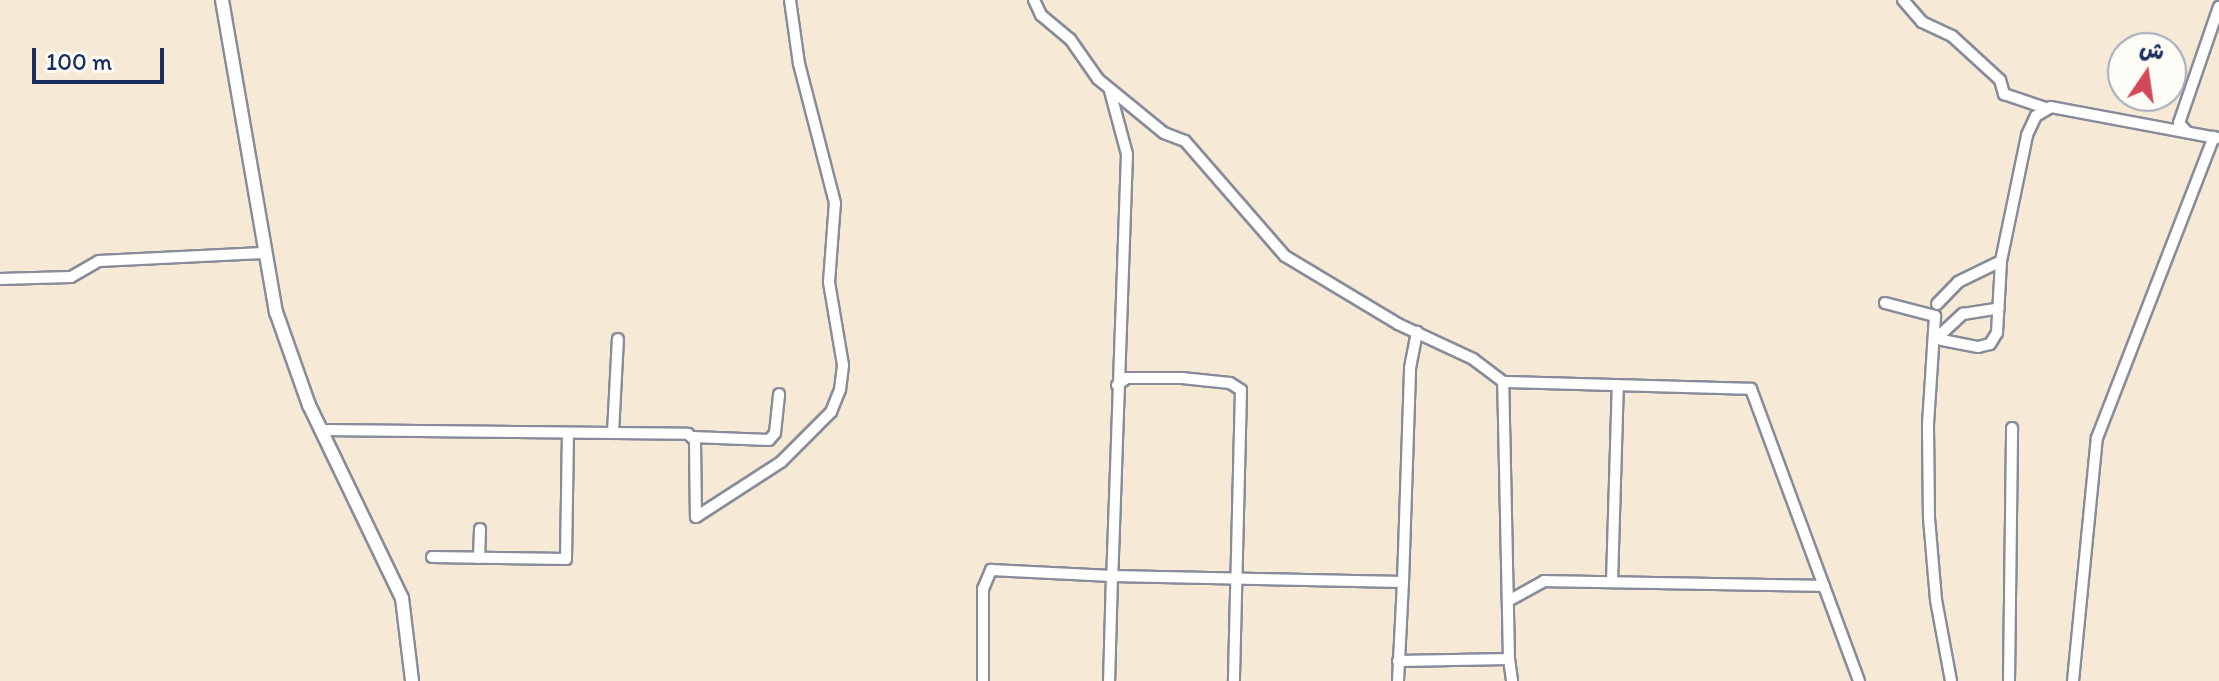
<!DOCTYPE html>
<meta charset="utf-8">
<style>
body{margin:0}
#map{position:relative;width:2219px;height:681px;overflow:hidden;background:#f6ead6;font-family:Itim,"Playpen Sans Arabic",sans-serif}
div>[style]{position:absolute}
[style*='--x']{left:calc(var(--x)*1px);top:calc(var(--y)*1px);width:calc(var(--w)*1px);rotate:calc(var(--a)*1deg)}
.roads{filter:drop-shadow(2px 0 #888c9a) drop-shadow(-2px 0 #888c9a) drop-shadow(0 2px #888c9a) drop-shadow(0 -2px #888c9a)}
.minor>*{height:10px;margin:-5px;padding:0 5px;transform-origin:5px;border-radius:5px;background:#fff}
.tertiary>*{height:12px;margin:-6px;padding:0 6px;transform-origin:6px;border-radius:6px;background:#fff}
span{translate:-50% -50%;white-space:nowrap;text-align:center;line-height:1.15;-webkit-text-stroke:6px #fdfcf7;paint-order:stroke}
.north{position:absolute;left:2107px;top:32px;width:80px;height:80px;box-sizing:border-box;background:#fdfcf7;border:2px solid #a3aaba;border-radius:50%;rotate:13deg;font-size:22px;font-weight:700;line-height:32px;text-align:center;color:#1b2f5e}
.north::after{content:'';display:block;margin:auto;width:28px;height:36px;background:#d1495b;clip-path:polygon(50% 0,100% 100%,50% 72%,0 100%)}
.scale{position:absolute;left:32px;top:48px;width:132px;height:36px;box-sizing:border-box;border:4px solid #1b2f5e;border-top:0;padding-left:10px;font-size:24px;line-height:28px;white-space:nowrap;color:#1b2f5e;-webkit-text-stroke:6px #fdfcf7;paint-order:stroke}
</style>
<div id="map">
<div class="roads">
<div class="minor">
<div style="--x:1034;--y:0;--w:17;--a:65"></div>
<div style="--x:1041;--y:15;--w:38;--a:40"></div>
<div style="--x:1070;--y:39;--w:49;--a:55"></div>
<div style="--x:1098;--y:79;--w:85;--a:39.3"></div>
<div style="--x:1164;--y:133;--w:22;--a:21"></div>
<div style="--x:1185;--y:141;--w:152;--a:49"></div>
<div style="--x:1285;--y:256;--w:132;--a:31"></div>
<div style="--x:1398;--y:324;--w:83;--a:25"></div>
<div style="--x:1473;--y:359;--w:38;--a:37"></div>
<div style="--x:1903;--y:0;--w:29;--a:49"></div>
<div style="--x:1922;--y:22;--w:33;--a:25"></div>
<div style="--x:1952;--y:36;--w:65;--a:42.5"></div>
<div style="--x:2000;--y:80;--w:15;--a:74"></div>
<div style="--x:2004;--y:94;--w:46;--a:18.8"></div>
<div style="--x:1110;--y:91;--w:65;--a:74.9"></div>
<div style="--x:1127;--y:154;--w:422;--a:92"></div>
<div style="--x:1112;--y:576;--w:291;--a:1.2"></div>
<div style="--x:1403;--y:582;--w:99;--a:92.9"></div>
<div style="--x:2187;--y:132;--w:12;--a:-132"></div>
<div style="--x:2179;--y:123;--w:123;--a:-71"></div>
<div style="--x:0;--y:279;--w:71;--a:-1.6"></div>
<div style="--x:71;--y:277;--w:32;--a:-30"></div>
<div style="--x:99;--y:261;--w:164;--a:-2.8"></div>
<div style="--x:1885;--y:303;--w:52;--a:14.6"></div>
<div style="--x:1935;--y:316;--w:109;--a:93.7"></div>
<div style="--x:1928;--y:425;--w:93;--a:89.4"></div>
<div style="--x:1929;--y:518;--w:82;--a:85.1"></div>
<div style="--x:1936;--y:600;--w:82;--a:79.5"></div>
<div style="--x:1937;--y:304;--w:30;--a:-46"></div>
<div style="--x:1958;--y:282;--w:48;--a:-26"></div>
<div style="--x:1934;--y:330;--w:13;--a:51"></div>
<div style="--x:1942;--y:340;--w:37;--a:11"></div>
<div style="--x:1978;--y:347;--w:12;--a:-14"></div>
<div style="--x:1990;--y:344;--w:13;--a:-58"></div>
<div style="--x:1997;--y:333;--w:72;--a:-86.8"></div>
<div style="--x:2001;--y:261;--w:129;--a:-78.3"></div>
<div style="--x:2027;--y:135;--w:21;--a:-65"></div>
<div style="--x:2036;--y:116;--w:17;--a:-31"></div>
<div style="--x:2051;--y:107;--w:169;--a:10.6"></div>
<div style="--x:1939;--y:336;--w:33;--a:-43"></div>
<div style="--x:1963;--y:314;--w:36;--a:-9"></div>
<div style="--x:1117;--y:385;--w:12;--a:-35"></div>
<div style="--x:1127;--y:378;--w:55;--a:0"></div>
<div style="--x:1182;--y:378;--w:48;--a:5.9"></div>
<div style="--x:1230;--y:383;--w:13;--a:32"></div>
<div style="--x:1241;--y:390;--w:291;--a:91.4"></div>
<div style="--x:321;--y:430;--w:367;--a:0.6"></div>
<div style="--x:688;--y:434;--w:9;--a:41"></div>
<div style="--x:695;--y:440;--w:77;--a:89.3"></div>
<div style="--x:613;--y:433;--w:94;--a:-87"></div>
<div style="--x:692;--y:437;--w:77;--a:2.2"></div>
<div style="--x:769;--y:440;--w:9;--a:-49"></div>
<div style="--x:775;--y:433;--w:39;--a:-84"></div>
<div style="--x:696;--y:517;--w:101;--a:-32.9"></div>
<div style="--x:781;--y:462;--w:71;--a:-45"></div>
<div style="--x:831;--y:412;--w:24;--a:-68"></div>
<div style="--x:840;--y:390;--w:25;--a:-83"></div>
<div style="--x:843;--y:365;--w:84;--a:-99.6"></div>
<div style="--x:829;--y:282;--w:79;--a:-85.7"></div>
<div style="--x:835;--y:203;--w:144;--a:-104.5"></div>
<div style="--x:799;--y:64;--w:65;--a:-98"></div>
<div style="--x:432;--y:557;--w:134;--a:0.9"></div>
<div style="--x:566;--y:559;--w:126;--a:-89.1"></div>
<div style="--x:479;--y:558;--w:29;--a:-88"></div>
<div style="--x:1403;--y:582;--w:214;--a:-88.1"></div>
<div style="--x:1410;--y:368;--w:37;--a:-79"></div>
<div style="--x:1612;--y:582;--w:197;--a:-88.3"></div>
<div style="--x:1510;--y:600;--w:39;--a:-29"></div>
<div style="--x:1544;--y:581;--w:280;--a:1"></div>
<div style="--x:1509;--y:659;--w:277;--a:-91.2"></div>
<div style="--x:1503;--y:382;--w:248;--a:1.6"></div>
<div style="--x:1751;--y:389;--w:311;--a:69.7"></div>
<div style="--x:1398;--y:661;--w:111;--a:-1"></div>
<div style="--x:1509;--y:659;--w:22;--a:82"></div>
<div style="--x:983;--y:681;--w:92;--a:-90"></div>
<div style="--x:983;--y:589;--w:21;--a:-67"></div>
<div style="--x:991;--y:570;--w:121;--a:2.8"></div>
<div style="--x:1112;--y:576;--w:105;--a:91.6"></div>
<div style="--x:2009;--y:681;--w:253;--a:-89.3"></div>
<div style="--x:2073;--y:681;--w:244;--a:-84.4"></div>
<div style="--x:2097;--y:438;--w:323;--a:-68.8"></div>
</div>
<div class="tertiary">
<div style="--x:222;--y:0;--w:317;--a:80.2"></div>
<div style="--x:276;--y:312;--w:99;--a:70.5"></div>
<div style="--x:309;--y:405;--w:214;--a:64.3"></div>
<div style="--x:402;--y:598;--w:84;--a:83.1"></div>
</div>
</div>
<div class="north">ش</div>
<div class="scale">100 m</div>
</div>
